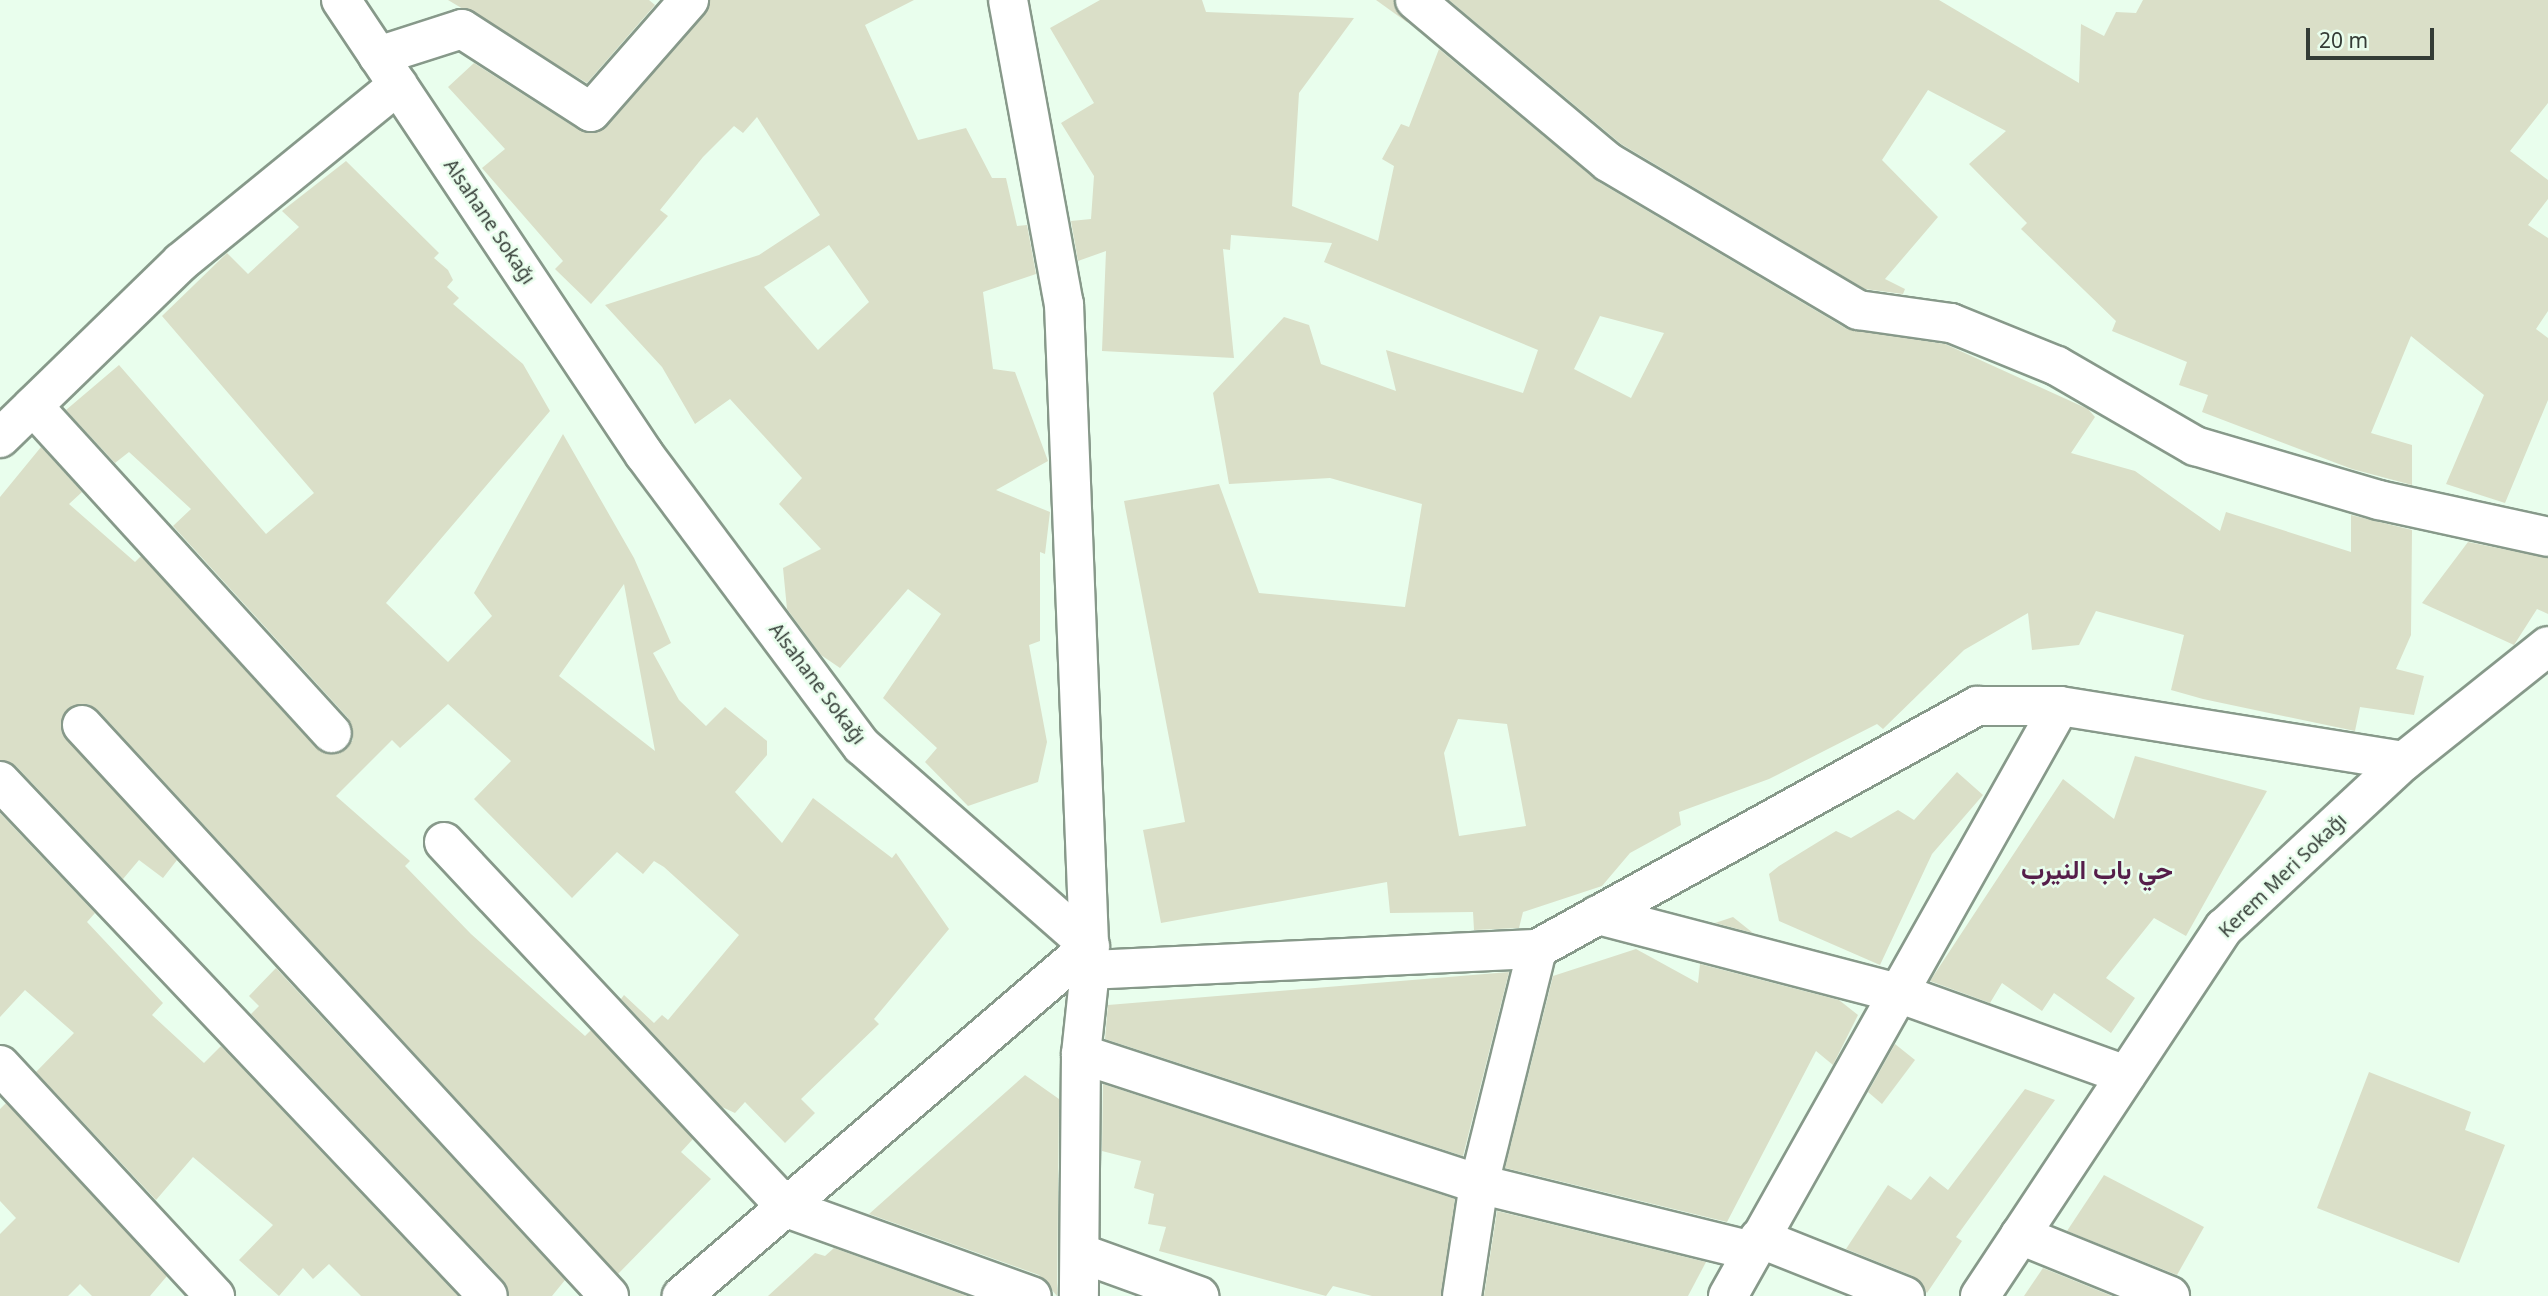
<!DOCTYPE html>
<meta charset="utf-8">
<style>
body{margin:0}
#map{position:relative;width:2548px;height:1296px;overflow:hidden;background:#e9feed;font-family:"Noto Sans",Vazirmatn,sans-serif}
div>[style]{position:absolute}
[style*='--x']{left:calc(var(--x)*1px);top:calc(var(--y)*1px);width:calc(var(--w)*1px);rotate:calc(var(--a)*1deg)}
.building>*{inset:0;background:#dadfc8}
.roads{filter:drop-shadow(2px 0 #87998a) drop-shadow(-2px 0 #87998a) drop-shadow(0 2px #87998a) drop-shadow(0 -2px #87998a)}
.minor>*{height:38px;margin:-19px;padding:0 19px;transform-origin:19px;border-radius:19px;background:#fff}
span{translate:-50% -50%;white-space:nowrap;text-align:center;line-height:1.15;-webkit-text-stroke:5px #e9feed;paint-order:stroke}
.street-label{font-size:19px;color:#343c36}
.district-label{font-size:26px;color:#561e4a;font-weight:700}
.scale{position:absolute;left:2306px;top:28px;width:128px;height:32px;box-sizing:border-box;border:4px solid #343c36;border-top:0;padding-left:9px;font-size:21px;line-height:24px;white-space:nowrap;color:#343c36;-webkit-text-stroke:5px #e9feed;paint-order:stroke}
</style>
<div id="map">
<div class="building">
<div style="clip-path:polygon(448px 0,649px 0,655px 5px,587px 83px)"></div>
<div style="clip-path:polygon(evenodd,710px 0,914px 0,865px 25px,918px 140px,966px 128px,992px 178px,1006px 178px,1017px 226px,1027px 225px,1036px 274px,983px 292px,993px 369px,1015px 372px,1048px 461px,996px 490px,1050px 512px,1045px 554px,1040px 552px,1040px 641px,1029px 645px,1047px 742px,1038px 782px,968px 806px,925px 762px,937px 748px,883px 698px,941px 614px,908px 589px,840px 668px,821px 655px,787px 609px,783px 568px,821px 549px,779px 504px,802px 478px,730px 399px,695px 424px,662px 367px,605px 305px,759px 255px,820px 215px,757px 117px,743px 133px,734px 126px,703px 157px,660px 210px,668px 216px,591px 304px,555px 269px,563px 261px,482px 168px,505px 149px,448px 87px,474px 63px,579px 130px,598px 132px,705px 14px,710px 0,829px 245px,869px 302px,818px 350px,764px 287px,829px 245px)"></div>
<div style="clip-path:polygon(evenodd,1100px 0,1202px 0,1206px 12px,1354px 18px,1299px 93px,1292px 206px,1378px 241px,1394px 166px,1382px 159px,1401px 124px,1409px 127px,1439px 49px,1597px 181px,1847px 329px,1945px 344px,2088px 409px,2095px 417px,2071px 453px,2135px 471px,2220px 531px,2226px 512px,2351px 552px,2351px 515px,2412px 530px,2411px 635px,2396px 669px,2424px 676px,2414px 715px,2360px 707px,2355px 731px,2203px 699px,2171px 690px,2184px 635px,2096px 611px,2079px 645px,2032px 650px,2028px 613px,1964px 650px,1883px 729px,1877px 724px,1769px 779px,1679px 812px,1681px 825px,1630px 853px,1602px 886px,1523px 912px,1519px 928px,1474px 930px,1473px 912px,1390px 913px,1387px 882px,1161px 923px,1143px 830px,1185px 822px,1124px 501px,1219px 484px,1259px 593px,1405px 607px,1422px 504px,1330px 478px,1229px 484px,1213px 393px,1284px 317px,1309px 325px,1321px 364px,1396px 391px,1386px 350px,1523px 393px,1538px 350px,1324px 262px,1332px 243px,1231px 235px,1230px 250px,1223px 249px,1234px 358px,1102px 351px,1106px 251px,1078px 261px,1071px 221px,1091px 219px,1094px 176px,1061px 123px,1094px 103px,1050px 28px,1100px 0,1600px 316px,1664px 333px,1631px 398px,1574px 369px,1600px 316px,1100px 0,1458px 719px,1507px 724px,1526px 826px,1459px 836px,1444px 753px,1458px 719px)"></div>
<div style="clip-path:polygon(1376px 0,1394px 0,1408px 23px)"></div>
<div style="clip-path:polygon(1449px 0,1939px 0,2079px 83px,2081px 24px,2104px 36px,2116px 12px,2136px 13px,2143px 0,2548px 0,2548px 103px,2510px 151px,2548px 180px,2548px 199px,2528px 225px,2548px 238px,2548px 311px,2536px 329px,2548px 338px,2548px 400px,2505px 503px,2446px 484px,2484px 395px,2411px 336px,2371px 433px,2412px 445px,2412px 485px,2352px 469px,2202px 412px,2208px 395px,2179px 385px,2187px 362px,2112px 331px,2116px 321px,2021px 229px,2027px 223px,1969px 164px,2006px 131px,1928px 90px,1882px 160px,1938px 217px,1885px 279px,1905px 289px,1903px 294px,1865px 289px,1621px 144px)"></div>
<div style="clip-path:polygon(evenodd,346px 161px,439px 253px,434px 258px,448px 270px,453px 280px,447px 287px,459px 298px,453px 304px,523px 364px,550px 411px,386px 603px,448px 662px,492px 616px,474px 593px,563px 434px,634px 558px,671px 643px,653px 653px,679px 700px,706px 726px,725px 707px,767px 741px,767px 755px,735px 792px,782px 843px,813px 798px,892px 858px,896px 853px,949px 929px,874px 1019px,879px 1024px,801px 1099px,815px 1113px,785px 1143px,745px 1102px,735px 1113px,722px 1107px,621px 999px,624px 995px,654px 1023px,662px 1015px,668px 1020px,739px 935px,664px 867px,654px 861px,643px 874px,617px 852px,572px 898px,474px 799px,511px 761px,448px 704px,400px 748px,392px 740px,336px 796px,410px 861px,405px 866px,471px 934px,585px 1036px,591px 1030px,693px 1139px,681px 1152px,711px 1179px,618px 1274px,98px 710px,88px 704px,68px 709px,61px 730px,177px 860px,163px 878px,139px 860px,123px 879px,16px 766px,0 760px,0 497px,41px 447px,82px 492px,69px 504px,135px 562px,141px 556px,316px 748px,336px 754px,353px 740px,348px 718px,173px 526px,191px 509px,129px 452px,115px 463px,66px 410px,119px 365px,266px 534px,314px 493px,162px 316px,227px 253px,248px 274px,299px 227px,282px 211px,346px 161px,624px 584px,632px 628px,655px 751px,559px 676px,624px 584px)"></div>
<div style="clip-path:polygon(2468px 542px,2548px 558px,2548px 614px,2537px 609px,2514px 645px,2422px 603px)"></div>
<div style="clip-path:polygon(2135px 756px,2267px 791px,2186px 936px,2154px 918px,2106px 978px,2135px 998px,2111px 1033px,2054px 993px,2042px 1011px,2002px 983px,1990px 1003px,1930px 981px,2063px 779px,2114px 819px)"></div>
<div style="clip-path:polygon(1957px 772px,1983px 795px,1932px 854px,1880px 965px,1779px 921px,1769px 874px,1779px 866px,1836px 831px,1851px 838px,1898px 810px,1914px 820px)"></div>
<div style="clip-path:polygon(0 813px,95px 913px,87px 922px,163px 1003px,152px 1015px,204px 1063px,221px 1046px,458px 1296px,361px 1296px,329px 1264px,313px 1279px,303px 1268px,279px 1296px,239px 1260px,273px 1225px,193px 1157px,156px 1200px,36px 1072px,74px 1033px,25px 990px,0 1017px)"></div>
<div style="clip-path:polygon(1733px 917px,1753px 933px,1715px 923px)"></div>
<div style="clip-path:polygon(1636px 949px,1698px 983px,1700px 964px,1839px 1000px,1858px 1015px,1833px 1065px,1816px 1051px,1727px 1222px,1505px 1168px,1553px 976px)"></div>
<div style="clip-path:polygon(276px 968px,565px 1280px,552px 1296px,509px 1296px,504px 1281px,251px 1014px,259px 1006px,249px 996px)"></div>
<div style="clip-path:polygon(1509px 972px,1463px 1156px,1105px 1039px,1108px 1005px)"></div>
<div style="clip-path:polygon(1895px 1044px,1915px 1060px,1882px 1104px,1868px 1092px)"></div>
<div style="clip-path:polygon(2369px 1072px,2471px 1112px,2465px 1130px,2505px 1145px,2459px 1263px,2317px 1208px)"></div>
<div style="clip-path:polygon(1025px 1075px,1059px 1099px,1057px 1296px,1039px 1275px,869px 1214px)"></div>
<div style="clip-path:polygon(1103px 1084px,1455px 1199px,1441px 1296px,1372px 1296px,1333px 1286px,1326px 1296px,1159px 1251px,1166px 1227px,1148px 1224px,1154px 1194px,1134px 1188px,1141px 1161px,1102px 1151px)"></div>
<div style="clip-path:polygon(2025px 1089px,2055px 1100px,1956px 1237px,1962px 1241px,1927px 1293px,1913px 1276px,1846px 1249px,1888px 1185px,1911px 1200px,1930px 1176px,1948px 1190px)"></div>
<div style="clip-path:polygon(6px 1103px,167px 1276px,150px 1296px,92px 1296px,80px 1284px,68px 1296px,0 1296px,0 1234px,16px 1218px,0 1201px,0 1109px)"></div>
<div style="clip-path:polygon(2104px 1175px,2204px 1227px,2177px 1275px,2067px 1231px)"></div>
<div style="clip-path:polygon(1497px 1211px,1706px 1262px,1688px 1296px,1484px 1296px)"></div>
<div style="clip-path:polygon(834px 1248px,967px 1296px,768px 1296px,815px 1253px,825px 1256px)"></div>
<div style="clip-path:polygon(2043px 1268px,2112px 1296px,2024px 1296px)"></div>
</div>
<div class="roads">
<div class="minor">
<div style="--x:341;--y:0;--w:546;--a:56.28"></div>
<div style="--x:644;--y:454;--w:364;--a:53.3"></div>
<div style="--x:862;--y:746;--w:303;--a:41.3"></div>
<div style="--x:1090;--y:946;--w:538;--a:139.38"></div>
<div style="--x:1008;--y:0;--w:309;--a:79.6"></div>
<div style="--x:1064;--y:304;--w:667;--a:87.76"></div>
<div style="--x:1090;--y:970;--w:84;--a:96.1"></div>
<div style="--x:1081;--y:1054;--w:242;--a:90.5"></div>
<div style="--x:1415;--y:0;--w:252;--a:40"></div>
<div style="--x:1608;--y:162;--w:291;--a:30.6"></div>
<div style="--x:1858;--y:310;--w:94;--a:8"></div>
<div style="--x:1951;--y:323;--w:114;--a:22.1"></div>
<div style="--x:2057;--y:366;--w:160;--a:30.1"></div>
<div style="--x:2195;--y:446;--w:192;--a:16.4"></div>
<div style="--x:2379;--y:500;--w:173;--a:12.3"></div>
<div style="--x:378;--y:56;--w:88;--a:-17.8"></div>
<div style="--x:462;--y:29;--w:153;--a:32.8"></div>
<div style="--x:591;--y:112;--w:149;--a:-48.8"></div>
<div style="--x:33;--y:406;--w:443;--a:47.6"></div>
<div style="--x:0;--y:438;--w:252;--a:-44.2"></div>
<div style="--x:181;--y:262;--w:280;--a:-39.2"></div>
<div style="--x:82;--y:725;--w:777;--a:47.29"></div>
<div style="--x:0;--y:781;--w:709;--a:46.54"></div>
<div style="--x:444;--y:842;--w:502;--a:46.86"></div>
<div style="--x:787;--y:1208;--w:260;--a:19.8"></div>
<div style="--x:1598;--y:915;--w:310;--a:14.6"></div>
<div style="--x:1898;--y:993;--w:242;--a:19.8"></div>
<div style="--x:1090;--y:970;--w:447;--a:-2.7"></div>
<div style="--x:1537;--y:949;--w:503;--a:-28.91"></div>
<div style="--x:1977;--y:706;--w:83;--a:0"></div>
<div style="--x:2060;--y:706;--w:348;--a:9.1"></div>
<div style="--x:1081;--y:1054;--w:419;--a:18.1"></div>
<div style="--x:1479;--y:1184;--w:281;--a:13.8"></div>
<div style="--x:0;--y:1065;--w:316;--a:47.1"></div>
<div style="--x:2020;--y:1235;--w:162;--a:22.1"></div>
<div style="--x:1759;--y:1238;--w:157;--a:21.7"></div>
<div style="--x:1080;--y:1253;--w:127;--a:19.9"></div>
<div style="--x:1462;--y:1296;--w:113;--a:-81.4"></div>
<div style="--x:1479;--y:1184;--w:242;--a:-76.1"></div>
<div style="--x:1728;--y:1296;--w:677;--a:-60.63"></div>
<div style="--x:1980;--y:1296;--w:442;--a:-56.5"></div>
<div style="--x:2224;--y:928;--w:246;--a:-42.9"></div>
<div style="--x:2404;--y:761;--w:184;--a:-38.6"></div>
</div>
</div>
<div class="street-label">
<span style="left:489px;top:222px;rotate:56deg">Alsahane Sokağı</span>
<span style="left:817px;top:684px;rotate:53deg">Alsahane Sokağı</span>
<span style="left:2283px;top:876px;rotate:-44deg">Kerem Meri Sokağı</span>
</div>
<div class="district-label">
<span style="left:2097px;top:870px">حي باب النيرب</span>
</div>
<div class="scale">20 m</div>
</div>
